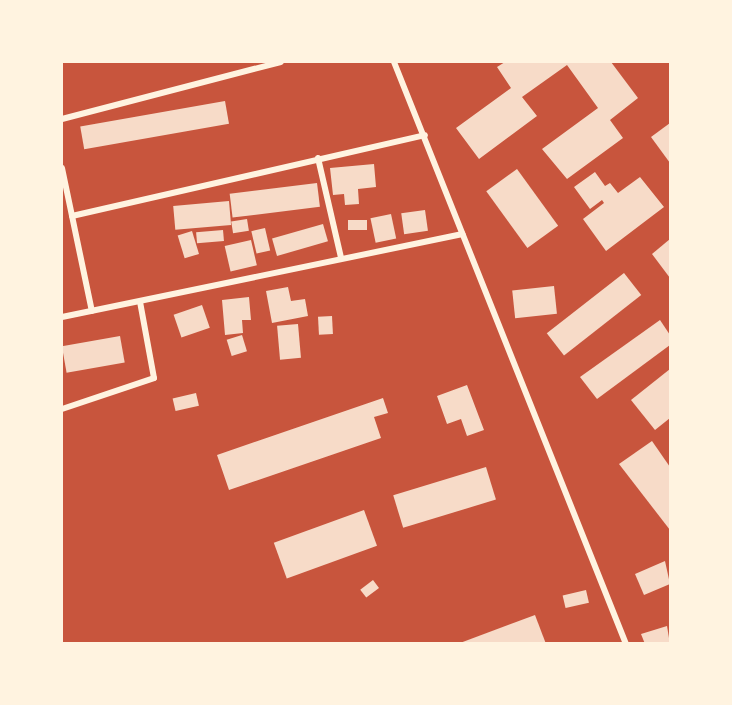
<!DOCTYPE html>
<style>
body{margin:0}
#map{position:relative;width:732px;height:705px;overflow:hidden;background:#c8553d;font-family:"Nunito Sans",sans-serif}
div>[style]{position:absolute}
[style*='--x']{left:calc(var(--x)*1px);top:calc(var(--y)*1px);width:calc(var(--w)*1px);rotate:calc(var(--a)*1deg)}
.building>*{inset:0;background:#f7dbc8;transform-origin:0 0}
.minor>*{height:6px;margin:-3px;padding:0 3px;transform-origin:3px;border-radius:3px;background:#fff3e0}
span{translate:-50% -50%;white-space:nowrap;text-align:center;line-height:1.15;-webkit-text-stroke:4.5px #fff3e0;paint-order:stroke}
.frame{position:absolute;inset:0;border:63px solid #fff3e0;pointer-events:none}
</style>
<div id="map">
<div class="building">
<div style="clip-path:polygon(505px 62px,611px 62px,638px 98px,610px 120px,623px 138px,567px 179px,542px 149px,598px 108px,567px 65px,522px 97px,537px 116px,479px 159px,456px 128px,511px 88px,497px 67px)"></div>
<div style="left:225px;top:101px;width:23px;height:147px;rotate:80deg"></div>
<div style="clip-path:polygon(670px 123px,670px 163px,651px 137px)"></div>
<div style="clip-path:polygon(374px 164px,376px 187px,358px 189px,359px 204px,345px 205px,344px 194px,333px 195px,330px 168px)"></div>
<div style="left:517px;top:169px;width:70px;height:38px;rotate:54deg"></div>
<div style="clip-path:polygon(595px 172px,605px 186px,610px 183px,618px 193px,640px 177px,664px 207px,606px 251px,583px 219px,604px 203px,602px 200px,590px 209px,574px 187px)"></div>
<div style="left:317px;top:183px;width:24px;height:88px;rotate:83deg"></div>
<div style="left:229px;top:201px;width:24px;height:56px;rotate:85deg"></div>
<div style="left:425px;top:210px;width:21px;height:24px;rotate:82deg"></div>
<div style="left:391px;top:214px;width:25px;height:21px;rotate:78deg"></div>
<div style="left:247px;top:219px;width:12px;height:16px;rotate:81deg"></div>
<div style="left:367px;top:220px;width:10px;height:19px;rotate:90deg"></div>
<div style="left:323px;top:224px;width:18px;height:53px;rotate:74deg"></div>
<div style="left:265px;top:228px;width:23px;height:14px;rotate:77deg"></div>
<div style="left:223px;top:230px;width:11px;height:27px;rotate:85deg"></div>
<div style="left:192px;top:231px;width:24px;height:15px;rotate:73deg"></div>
<div style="clip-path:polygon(670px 239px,670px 278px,652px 254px)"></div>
<div style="left:251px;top:240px;width:26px;height:27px;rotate:77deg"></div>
<div style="left:624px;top:273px;width:28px;height:98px;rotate:52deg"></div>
<div style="left:554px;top:286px;width:28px;height:42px;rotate:84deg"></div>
<div style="clip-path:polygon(288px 287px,291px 301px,305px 299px,308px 316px,272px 323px,266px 291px)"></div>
<div style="clip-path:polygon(249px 297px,251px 320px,242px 320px,243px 333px,225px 335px,222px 300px)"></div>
<div style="left:202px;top:305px;width:24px;height:30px;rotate:71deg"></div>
<div style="left:332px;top:316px;width:18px;height:14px;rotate:87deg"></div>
<div style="clip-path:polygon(660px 320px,670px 335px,670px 345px,597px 399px,580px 377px)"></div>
<div style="left:298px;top:324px;width:34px;height:21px;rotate:85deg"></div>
<div style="left:242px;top:335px;width:17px;height:16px;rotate:73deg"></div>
<div style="left:120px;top:336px;width:27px;height:59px;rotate:80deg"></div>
<div style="clip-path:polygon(670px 369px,670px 418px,655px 430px,631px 400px)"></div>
<div style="clip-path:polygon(467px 385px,484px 430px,467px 436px,461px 419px,447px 424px,437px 396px)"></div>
<div style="left:196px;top:393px;width:13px;height:24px;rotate:77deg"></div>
<div style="clip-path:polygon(383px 398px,388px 413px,374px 417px,381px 438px,229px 490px,217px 455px)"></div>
<div style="clip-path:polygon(652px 441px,670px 467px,670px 530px,619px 464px)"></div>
<div style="left:486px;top:467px;width:34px;height:97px;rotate:73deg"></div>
<div style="left:364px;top:510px;width:38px;height:96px;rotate:70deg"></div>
<div style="clip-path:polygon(665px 561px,670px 584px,644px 595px,635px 574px)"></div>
<div style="left:373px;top:580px;width:10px;height:16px;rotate:53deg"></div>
<div style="left:586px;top:590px;width:13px;height:24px;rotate:77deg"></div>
<div style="clip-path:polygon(535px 615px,546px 644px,460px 644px,460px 643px)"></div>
<div style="clip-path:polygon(667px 626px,670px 644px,645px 644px,641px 634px)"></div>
</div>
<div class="minor">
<div style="--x:394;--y:62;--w:627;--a:68.27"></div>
<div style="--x:62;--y:119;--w:226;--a:-14.6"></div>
<div style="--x:318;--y:158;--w:103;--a:77"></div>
<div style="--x:62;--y:168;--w:146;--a:78.2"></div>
<div style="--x:72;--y:216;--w:362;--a:-12.9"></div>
<div style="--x:62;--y:317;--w:409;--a:-11.7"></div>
<div style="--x:62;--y:409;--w:97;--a:-18.6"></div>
<div style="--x:154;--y:378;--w:77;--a:-100.4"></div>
</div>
<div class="frame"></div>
</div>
